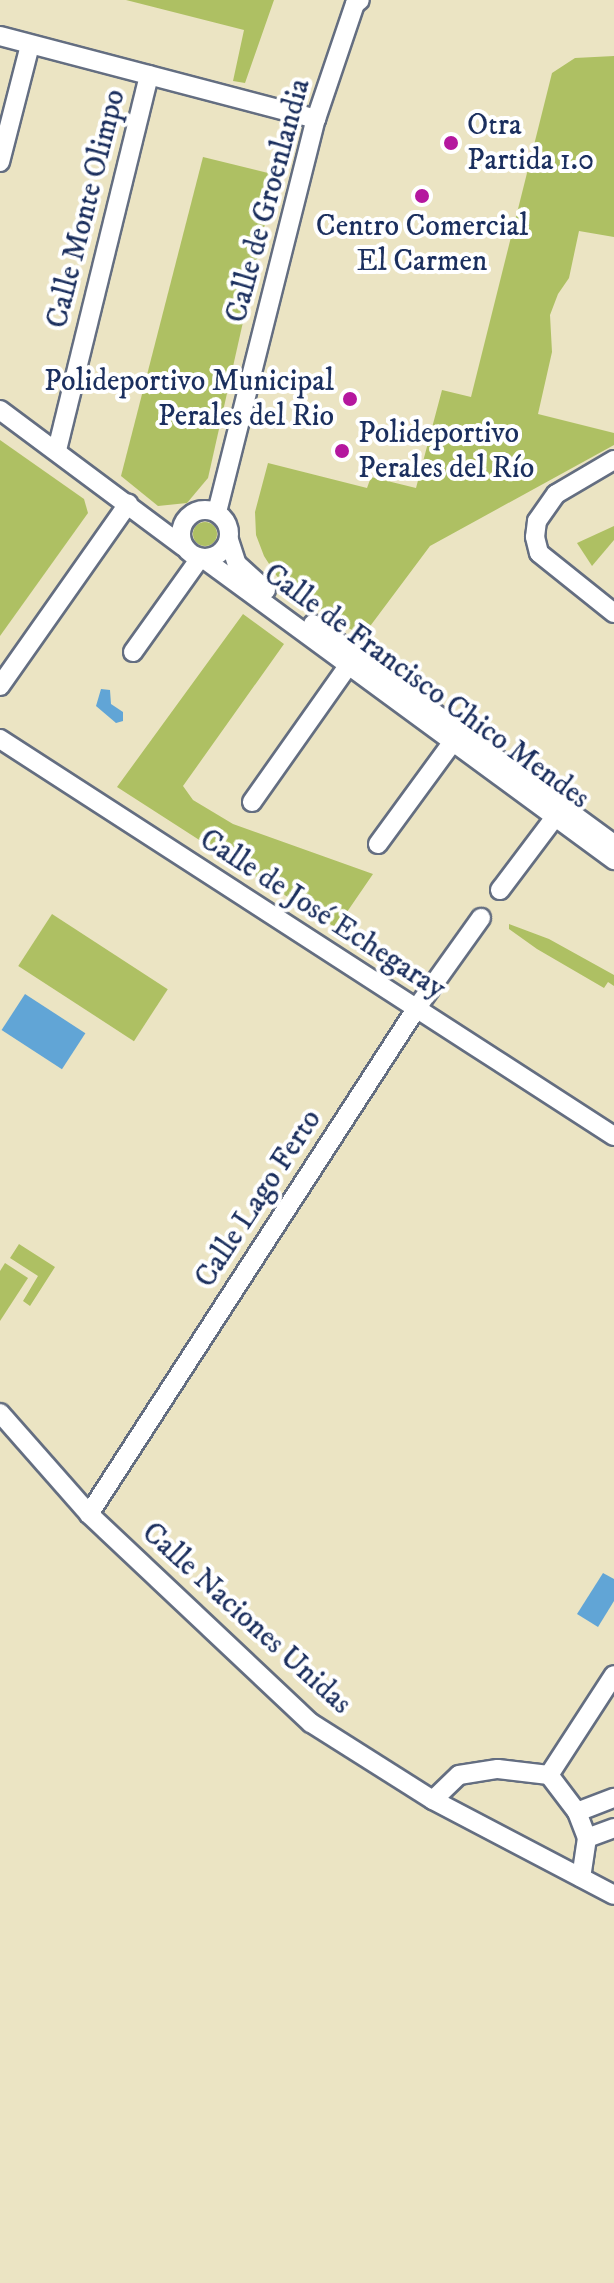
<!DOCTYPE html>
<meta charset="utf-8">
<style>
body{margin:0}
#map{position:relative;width:614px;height:2283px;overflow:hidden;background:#ebe4c3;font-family:"IM FELL DW Pica",serif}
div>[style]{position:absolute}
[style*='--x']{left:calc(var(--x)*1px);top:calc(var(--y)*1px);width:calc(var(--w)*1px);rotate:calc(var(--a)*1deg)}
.green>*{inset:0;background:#aec063;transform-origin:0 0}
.round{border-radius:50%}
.water>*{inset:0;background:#61a5d6;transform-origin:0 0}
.roads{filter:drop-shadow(2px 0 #646e81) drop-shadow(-2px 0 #646e81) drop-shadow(0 2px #646e81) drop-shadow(0 -2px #646e81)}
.minor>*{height:18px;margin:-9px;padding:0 9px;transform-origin:9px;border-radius:9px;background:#fff}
.minor>.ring{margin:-9px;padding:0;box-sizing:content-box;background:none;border:18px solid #fff;border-radius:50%}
.dots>*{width:22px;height:22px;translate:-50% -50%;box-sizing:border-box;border:4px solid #fff;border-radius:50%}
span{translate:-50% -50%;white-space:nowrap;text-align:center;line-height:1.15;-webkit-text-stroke:8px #fff;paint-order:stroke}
.poi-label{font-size:30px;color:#1b2f5e}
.left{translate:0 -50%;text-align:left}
.right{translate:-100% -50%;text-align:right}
.street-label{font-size:30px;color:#1b2f5e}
</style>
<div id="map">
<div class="green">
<div style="clip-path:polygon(126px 0,274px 0,245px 83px,233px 81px,244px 30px)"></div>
<div style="clip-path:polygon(614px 56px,614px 237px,579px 231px,569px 278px,558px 294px,550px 315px,552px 352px,538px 414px,614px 433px,614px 445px,430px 546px,362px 637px,280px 581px,264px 556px,256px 535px,255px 512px,268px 463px,367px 488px,371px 477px,416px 488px,442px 390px,471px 397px,552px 73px,575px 58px)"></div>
<div style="clip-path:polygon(203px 157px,276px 175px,208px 478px,187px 503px,158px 506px,121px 476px)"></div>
<div style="clip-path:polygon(0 440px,84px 499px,88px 513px,0 636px)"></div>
<div class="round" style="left:193px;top:522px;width:24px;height:24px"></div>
<div style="clip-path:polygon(614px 526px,614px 540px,592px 566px,577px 543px)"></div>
<div style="clip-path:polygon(243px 614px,284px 644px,183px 786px,193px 800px,233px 824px,373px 874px,336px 928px,117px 787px)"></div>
<div style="left:52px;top:914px;width:138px;height:62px;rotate:33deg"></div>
<div style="clip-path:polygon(509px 924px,549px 939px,614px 975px,614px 986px,608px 982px,604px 988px,537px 949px,509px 929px)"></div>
<div style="clip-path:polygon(19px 1244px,55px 1267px,30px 1306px,23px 1301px,38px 1276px,10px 1258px)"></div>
<div style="clip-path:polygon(5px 1263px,28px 1278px,0 1321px,0 1271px)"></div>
</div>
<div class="water">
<div style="clip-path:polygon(101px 689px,110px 690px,111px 704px,123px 712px,123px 721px,116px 723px,96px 706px)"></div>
<div style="left:25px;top:994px;width:72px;height:43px;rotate:33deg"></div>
<div style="clip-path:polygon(603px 1573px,614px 1579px,614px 1601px,598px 1627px,577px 1614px)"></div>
</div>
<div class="roads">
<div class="minor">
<div style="--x:0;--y:36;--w:327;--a:14.7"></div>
<div style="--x:0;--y:162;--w:121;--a:-75.6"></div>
<div style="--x:0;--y:410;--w:229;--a:36.7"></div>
<div style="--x:57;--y:450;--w:386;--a:-76.2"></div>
<div style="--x:614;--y:460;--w:67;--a:149.6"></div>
<div style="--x:556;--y:494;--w:33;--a:125"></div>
<div style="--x:537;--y:521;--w:16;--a:97"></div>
<div style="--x:535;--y:537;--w:16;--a:76"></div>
<div style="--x:539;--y:553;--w:96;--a:38.7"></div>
<div class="ring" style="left:181px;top:510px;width:30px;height:30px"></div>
<div style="--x:217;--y:512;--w:405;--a:-75.9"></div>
<div style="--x:316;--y:119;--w:121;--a:-71.3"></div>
<div style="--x:355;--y:4;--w:6;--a:-39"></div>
<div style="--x:229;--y:540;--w:25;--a:72"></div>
<div style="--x:237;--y:564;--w:39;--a:42"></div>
<div style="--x:204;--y:559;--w:509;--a:36.28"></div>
<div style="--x:313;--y:624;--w:373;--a:36.2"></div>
<div style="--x:133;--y:652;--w:115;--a:-54.5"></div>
<div style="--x:0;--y:686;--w:223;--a:-54.9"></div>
<div style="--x:0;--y:739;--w:731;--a:32.89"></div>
<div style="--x:252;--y:802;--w:166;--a:-54.8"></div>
<div style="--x:378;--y:844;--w:125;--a:-53.8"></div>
<div style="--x:500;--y:890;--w:91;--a:-53"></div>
<div style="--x:0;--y:1413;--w:135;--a:48.6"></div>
<div style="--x:89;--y:1514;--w:305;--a:43.3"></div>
<div style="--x:311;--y:1723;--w:144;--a:32.3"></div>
<div style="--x:433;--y:1800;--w:204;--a:27.7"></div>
<div style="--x:89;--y:1514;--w:602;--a:-57.08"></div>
<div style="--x:416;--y:1009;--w:112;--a:-54.5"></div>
<div style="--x:549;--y:1775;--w:119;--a:-57"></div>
<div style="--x:433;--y:1800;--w:36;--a:-44"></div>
<div style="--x:459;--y:1775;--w:39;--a:-9"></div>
<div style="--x:498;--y:1769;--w:51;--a:6.7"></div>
<div style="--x:549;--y:1775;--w:46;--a:52.9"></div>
<div style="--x:577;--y:1812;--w:28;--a:69"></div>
<div style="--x:587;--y:1838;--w:40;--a:98.5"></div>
<div style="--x:577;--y:1812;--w:40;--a:-21"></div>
<div style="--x:587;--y:1838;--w:29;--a:-20"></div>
</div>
</div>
<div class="dots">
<div style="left:451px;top:143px;background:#b5179e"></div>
<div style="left:422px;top:196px;background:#b5179e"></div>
<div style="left:350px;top:399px;background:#b5179e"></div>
<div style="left:342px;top:451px;background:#b5179e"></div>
</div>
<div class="poi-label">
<span class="left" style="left:467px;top:143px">Otra<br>Partida 1.0</span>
<span style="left:422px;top:244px">Centro Comercial<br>El Carmen</span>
<span class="right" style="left:334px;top:399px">Polideportivo Municipal<br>Perales del Rio</span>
<span class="left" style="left:358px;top:451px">Polideportivo<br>Perales del Río</span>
</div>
<div class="street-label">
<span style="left:269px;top:201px;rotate:-75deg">Calle de Groenlandia</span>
<span style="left:87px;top:209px;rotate:-76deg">Calle Monte Olimpo</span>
<span style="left:426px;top:687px;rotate:36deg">Calle de Francisco Chico Mendes</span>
<span style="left:322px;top:915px;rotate:33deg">Calle de José Echegaray</span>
<span style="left:259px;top:1199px;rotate:-57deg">Calle Lago Ferto</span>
<span style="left:246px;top:1619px;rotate:42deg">Calle Naciones Unidas</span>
</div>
</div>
